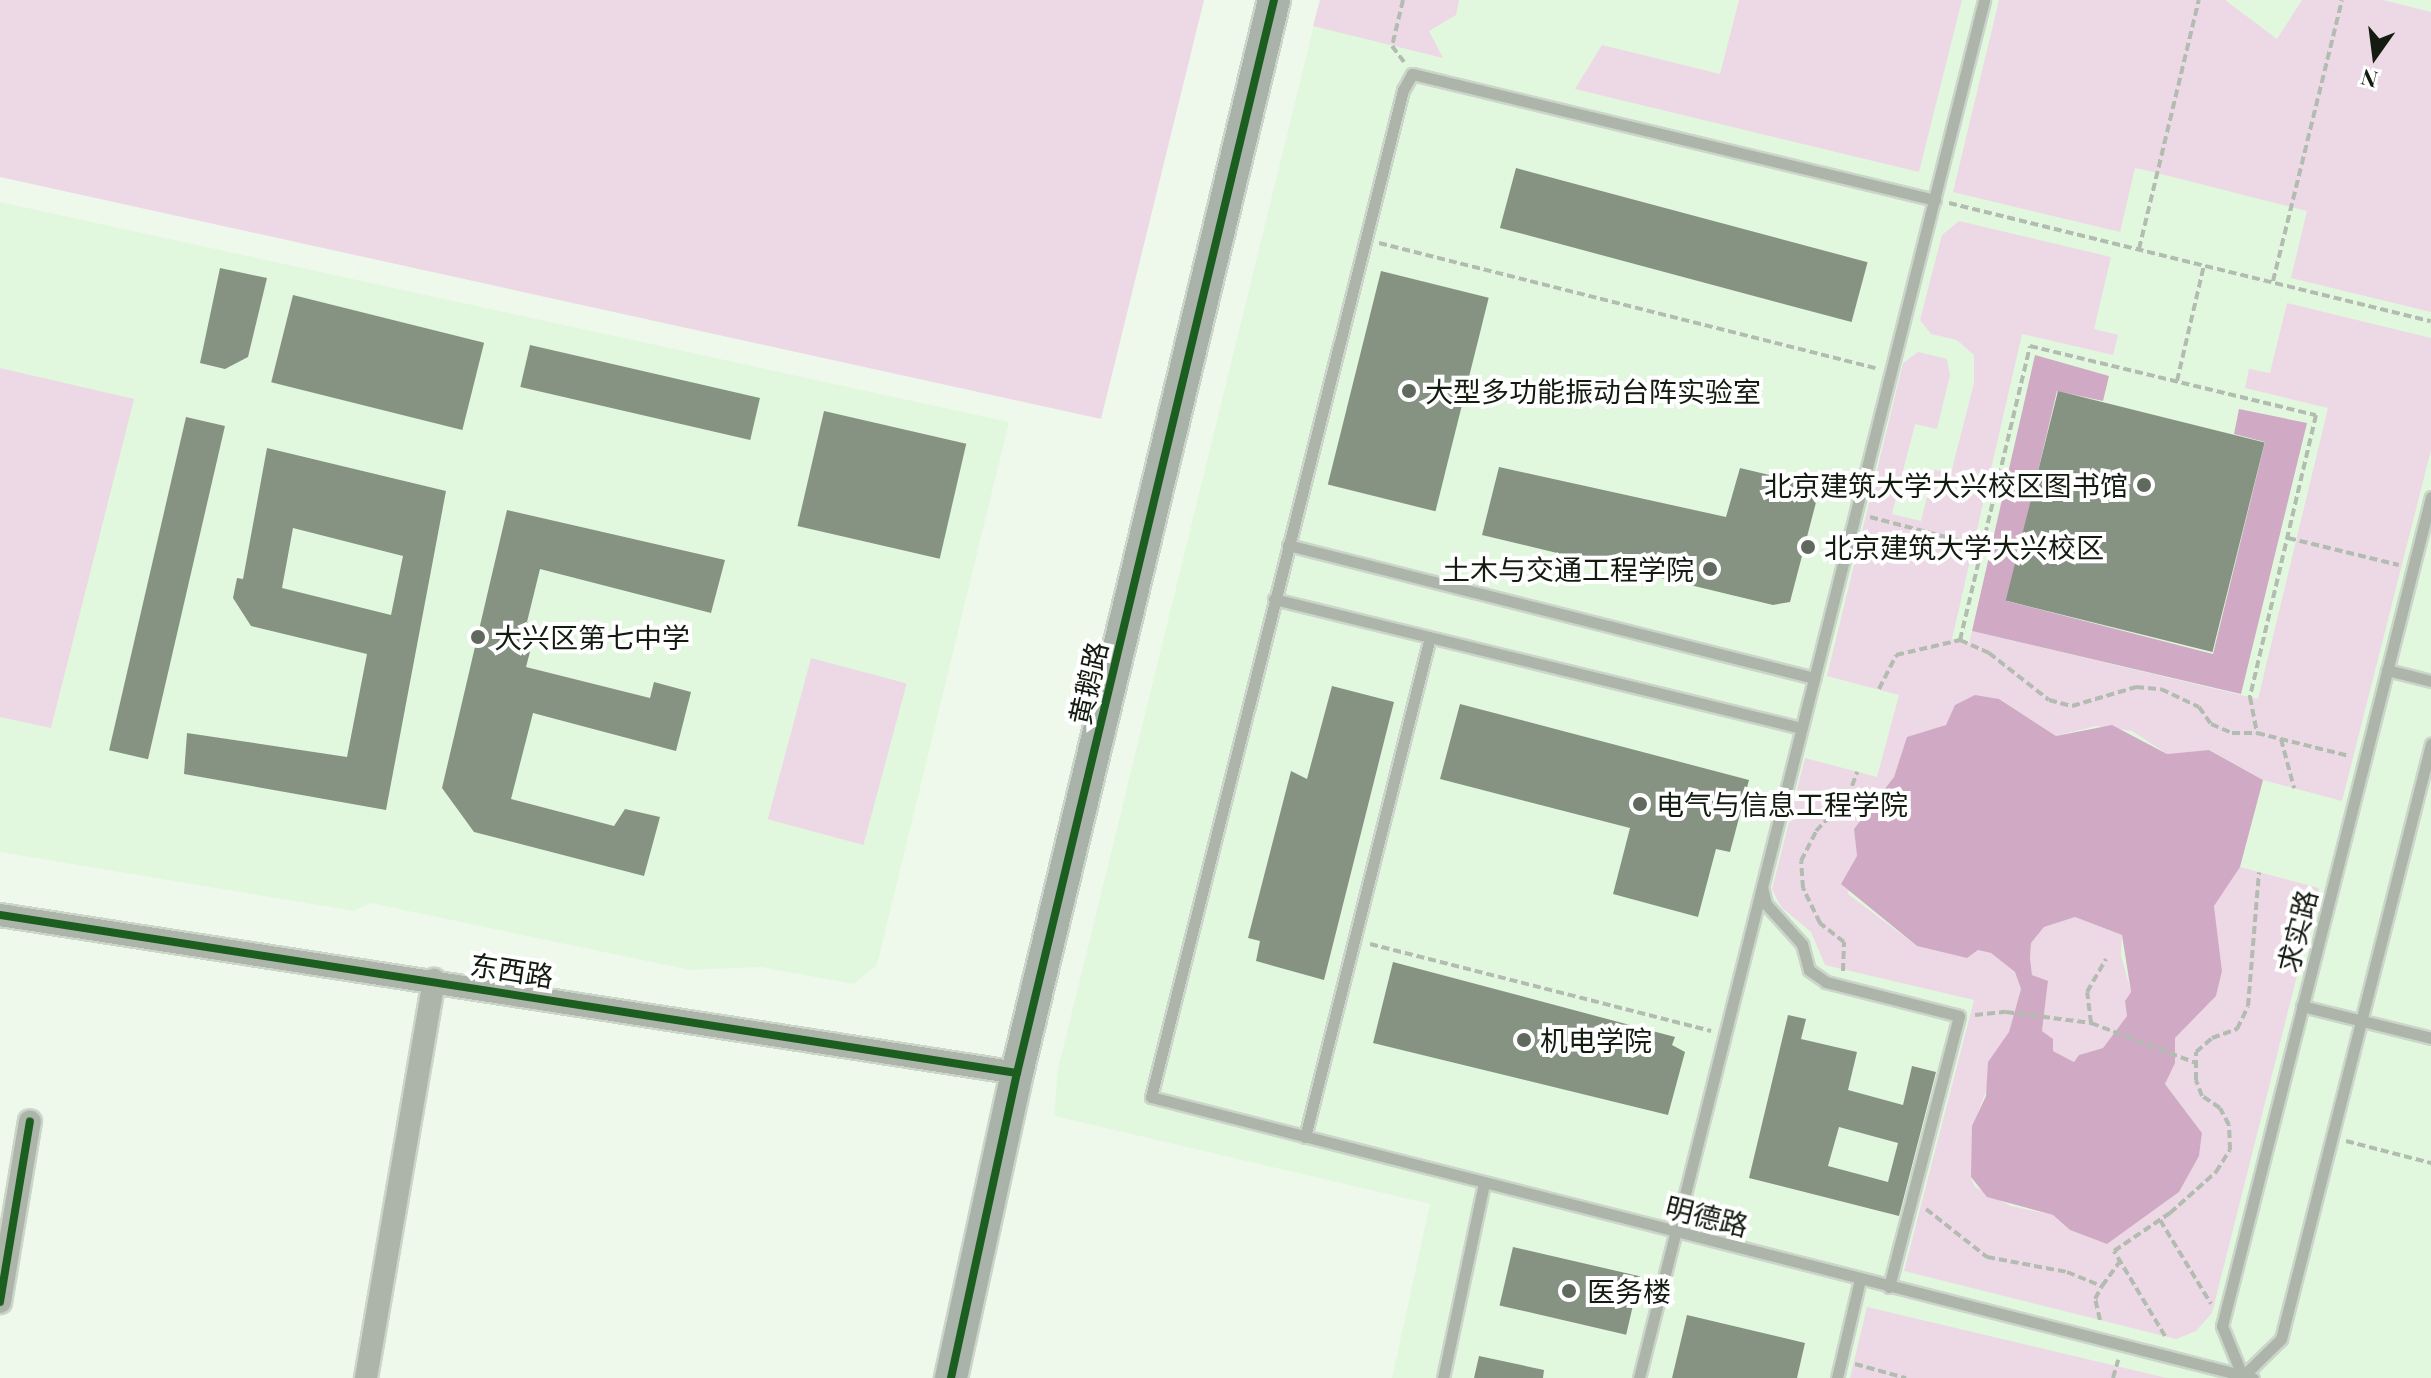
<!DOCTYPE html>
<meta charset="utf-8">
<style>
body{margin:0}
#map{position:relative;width:2431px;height:1378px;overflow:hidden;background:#eef9ec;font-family:"Playfair Display","Noto Sans SC",serif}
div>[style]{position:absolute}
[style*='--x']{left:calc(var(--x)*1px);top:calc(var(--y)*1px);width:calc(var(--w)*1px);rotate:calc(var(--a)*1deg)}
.built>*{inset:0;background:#e2f8de}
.green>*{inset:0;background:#edd8e5;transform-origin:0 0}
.water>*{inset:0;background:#d0a9c4}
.building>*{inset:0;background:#869383;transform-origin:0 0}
.path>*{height:4px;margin-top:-2px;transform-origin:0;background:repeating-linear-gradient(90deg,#b3bcb1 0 8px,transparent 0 12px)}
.roads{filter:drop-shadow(2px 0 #ccd5ca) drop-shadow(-2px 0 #ccd5ca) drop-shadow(0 2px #ccd5ca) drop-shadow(0 -2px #ccd5ca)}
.lane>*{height:11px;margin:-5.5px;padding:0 5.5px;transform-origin:5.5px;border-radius:5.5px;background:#adb5ab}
.street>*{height:22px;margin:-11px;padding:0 11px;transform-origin:11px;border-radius:11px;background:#adb5ab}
.secondary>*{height:32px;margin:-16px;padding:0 16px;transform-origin:16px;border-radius:16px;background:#aab3a9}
.cycleway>*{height:8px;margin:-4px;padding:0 4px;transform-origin:4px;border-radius:4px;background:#1b5e20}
.dots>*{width:22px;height:22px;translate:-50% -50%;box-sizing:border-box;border:4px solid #fff;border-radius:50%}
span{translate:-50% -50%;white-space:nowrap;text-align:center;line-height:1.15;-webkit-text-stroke:8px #fff;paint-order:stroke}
.poi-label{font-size:28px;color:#141c12}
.left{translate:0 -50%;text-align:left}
.right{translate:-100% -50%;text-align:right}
.street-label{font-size:28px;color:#141c12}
.north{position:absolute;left:2335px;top:16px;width:80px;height:80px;-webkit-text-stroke:6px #fff;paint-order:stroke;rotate:194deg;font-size:22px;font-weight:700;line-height:32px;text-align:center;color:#141c12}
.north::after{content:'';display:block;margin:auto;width:28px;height:36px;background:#141c12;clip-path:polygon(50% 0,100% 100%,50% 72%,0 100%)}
</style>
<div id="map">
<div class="built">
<div style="clip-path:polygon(1320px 0,2431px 0,2431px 1378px,1392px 1378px,1430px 1204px,1054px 1116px,1058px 1069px)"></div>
<div style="clip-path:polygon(0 202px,1009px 422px,877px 965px,854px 984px,760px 967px,690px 970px,370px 903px,354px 911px,0 852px)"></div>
</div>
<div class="green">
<div style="clip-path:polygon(0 0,1204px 0,1101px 419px,0 177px)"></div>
<div style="clip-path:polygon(1320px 0,1459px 0,1456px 15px,1429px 31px,1443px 58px,1313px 26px)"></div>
<div style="clip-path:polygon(1739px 0,1962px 0,1919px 172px,1575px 89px,1602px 45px,1720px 74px)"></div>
<div style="clip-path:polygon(1999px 0,2225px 0,2277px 39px,2302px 0,2383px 0,2431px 12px,2431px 312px,2291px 278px,2307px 211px,2145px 170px,2135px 168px,2120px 232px,1953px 192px)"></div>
<div style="clip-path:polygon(1959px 221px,2111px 257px,2094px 329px,2118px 335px,2113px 355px,2022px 334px,1952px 639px,1969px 643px,1972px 631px,2258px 699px,2328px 408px,2245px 388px,2249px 369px,2270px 373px,2287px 303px,2431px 338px,2431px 450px,2342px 801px,2263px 780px,2210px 750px,2167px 754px,2132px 731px,2096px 726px,2056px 736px,1999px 699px,1924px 735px,1899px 762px,1894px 777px,1854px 829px,1857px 856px,1848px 894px,1917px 946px,1967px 958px,1978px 950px,1991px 953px,2015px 972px,2021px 989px,2009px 1033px,1988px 1062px,1991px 1078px,1979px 1110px,1971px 1178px,1975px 1187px,2011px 1206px,2053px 1215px,2070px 1230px,2107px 1244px,2179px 1192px,2199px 1156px,2202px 1133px,2165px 1084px,2175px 1063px,2175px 1038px,2216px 996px,2222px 971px,2214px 906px,2227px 881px,2240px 867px,2319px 888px,2212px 1313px,2196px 1331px,2176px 1339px,1904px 1271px,1974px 1000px,1825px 965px,1811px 932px,1781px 907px,1772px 889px,1805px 758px,1877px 777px,1899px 695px,1827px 676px,1903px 363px,1918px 352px,1947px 359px,1950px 375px,1937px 429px,1915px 424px,1892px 514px,1921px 521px,1934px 470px,1951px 473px,1974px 383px,1974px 355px,1957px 340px,1931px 334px,1920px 320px,1942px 235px)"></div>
<div style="clip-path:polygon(0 368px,134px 399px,51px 728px,0 717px)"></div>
<div style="left:811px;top:658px;width:99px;height:167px;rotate:15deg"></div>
<div style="clip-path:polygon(2075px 917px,2122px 935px,2121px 955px,2131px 992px,2125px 1001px,2127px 1016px,2103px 1048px,2079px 1055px,2074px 1062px,2053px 1051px,2053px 1039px,2042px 1031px,2048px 982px,2032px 975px,2030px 958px,2031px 943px,2044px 927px)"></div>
<div style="clip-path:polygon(1867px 1307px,2116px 1366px,2167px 1378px,1850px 1378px)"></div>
</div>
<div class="water">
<div style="clip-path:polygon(2035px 355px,2109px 376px,2103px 401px,2057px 391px,2007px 601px,2213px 654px,2265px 442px,2234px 434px,2239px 409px,2307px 423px,2241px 694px,1972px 631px)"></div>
<div style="clip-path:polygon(evenodd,1975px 695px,1999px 699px,2056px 736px,2112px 725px,2167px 754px,2209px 750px,2263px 780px,2240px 867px,2214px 906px,2222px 971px,2216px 996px,2175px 1038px,2175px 1063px,2165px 1084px,2202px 1133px,2199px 1156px,2179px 1192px,2107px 1244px,2070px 1230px,2053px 1215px,1987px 1197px,1971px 1177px,1972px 1126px,1986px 1096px,1988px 1062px,2009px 1032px,2021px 989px,2015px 972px,1991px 953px,1978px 950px,1967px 958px,1917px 946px,1841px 884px,1857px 856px,1854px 829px,1894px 777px,1907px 737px,1946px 725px,1955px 705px,1975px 695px,2075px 917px,2122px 935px,2131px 992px,2125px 1001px,2127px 1016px,2103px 1048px,2079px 1055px,2074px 1062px,2053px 1051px,2053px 1039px,2042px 1031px,2048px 981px,2032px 975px,2030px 958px,2031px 943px,2044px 927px,2075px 917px)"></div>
</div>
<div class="building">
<div style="left:1516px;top:168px;width:364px;height:62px;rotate:15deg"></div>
<div style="clip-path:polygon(220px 268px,267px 278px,248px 357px,225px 369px,200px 363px)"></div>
<div style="left:1381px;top:271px;width:111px;height:220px;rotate:14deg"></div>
<div style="left:293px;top:295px;width:197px;height:90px;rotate:14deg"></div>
<div style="left:530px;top:345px;width:236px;height:43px;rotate:13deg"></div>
<div style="left:2058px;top:391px;width:213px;height:216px;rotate:14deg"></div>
<div style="left:824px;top:411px;width:146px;height:118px;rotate:13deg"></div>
<div style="left:186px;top:417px;width:40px;height:342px;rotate:13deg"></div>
<div style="clip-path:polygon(evenodd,267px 448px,446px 491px,386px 810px,184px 774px,187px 733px,347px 757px,367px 654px,251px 626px,233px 598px,237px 578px,243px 579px,267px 448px,293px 528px,403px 556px,391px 615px,282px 588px,293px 528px)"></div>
<div style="clip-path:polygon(1499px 467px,1726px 517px,1740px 468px,1820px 487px,1790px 602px,1773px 605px,1482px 535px)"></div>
<div style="clip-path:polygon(507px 510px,725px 560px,711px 613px,540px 569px,527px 622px,537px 625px,526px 667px,650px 698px,654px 682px,691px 692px,676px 751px,533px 713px,511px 799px,614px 826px,625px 809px,660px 817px,644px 876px,474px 832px,442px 788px)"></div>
<div style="clip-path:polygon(1332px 686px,1394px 702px,1324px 980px,1256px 961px,1260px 941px,1248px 938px,1291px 771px,1307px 779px)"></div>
<div style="clip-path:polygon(1460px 704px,1749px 780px,1730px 852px,1716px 849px,1698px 917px,1613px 894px,1630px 828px,1440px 779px)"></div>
<div style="clip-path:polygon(1393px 962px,1675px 1037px,1672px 1045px,1685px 1052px,1668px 1115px,1373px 1043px)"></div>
<div style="clip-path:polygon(evenodd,1788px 1015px,1806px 1019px,1801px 1039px,1857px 1052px,1848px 1090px,1903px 1105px,1912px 1066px,1936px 1072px,1899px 1216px,1749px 1178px,1788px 1015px,1839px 1127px,1898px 1143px,1888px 1182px,1828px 1166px,1839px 1127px)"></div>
<div style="left:1513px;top:1247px;width:130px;height:60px;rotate:13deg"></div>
<div style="clip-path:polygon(1687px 1315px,1805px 1343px,1797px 1378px,1672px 1378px)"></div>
<div style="clip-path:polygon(1479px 1356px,1544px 1370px,1543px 1378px,1474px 1378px)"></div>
</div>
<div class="path">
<div style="--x:1403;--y:0;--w:47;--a:103.4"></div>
<div style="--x:1392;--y:46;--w:20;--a:53"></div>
<div style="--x:1949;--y:203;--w:496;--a:13.8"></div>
<div style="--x:1379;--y:243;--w:512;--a:14.14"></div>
<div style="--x:2139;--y:249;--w:256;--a:-76.5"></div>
<div style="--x:2273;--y:281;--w:289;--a:-76.2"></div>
<div style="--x:2177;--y:381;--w:119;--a:-76.9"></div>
<div style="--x:1870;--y:517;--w:114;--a:14.8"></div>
<div style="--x:2288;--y:538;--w:114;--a:13.7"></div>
<div style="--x:1960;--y:640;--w:302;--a:-76.6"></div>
<div style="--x:2030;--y:346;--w:294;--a:13.6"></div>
<div style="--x:2316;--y:415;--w:290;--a:103.2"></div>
<div style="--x:2250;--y:697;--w:37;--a:79"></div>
<div style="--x:1879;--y:689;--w:38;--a:-63"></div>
<div style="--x:1896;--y:655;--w:66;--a:-13.2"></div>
<div style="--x:1960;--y:640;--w:32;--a:24"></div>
<div style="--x:1989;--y:653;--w:76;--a:38.1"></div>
<div style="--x:2049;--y:700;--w:24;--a:15"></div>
<div style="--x:2072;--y:706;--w:67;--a:-16.5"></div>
<div style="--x:2136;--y:687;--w:25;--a:5"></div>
<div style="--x:2161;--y:689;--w:42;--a:25.3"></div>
<div style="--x:2199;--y:707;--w:21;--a:55"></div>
<div style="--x:2211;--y:724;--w:23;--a:23"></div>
<div style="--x:2232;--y:733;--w:25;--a:0"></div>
<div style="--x:2257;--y:733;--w:95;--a:14"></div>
<div style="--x:2281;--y:739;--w:51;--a:75.1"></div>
<div style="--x:1370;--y:944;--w:352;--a:14.3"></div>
<div style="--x:1843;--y:971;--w:29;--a:-88"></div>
<div style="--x:1844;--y:942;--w:31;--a:-142"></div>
<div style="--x:1820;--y:923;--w:39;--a:-116"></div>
<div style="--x:1803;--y:888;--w:27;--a:-94"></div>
<div style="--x:1801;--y:861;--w:34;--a:-63"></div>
<div style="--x:1816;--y:831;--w:47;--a:-46.7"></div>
<div style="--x:1848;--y:797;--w:27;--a:-70"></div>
<div style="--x:1975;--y:1015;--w:31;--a:-6"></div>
<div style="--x:2006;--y:1012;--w:86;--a:7.4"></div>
<div style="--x:2091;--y:1023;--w:112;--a:20.9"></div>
<div style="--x:2091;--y:1023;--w:31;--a:-97"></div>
<div style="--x:2087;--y:992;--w:38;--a:-60"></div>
<div style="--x:2346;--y:1141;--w:88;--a:14.5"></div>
<div style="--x:1926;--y:1209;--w:78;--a:38.2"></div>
<div style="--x:1987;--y:1257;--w:81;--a:10.6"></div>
<div style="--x:2067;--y:1272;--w:38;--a:22"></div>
<div style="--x:2102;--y:1286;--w:31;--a:-54"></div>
<div style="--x:2160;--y:1220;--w:98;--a:58.7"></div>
<div style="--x:2100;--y:1320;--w:22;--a:-103"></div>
<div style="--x:2095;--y:1299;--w:15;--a:-62"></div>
<div style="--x:2165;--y:1336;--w:99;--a:-121"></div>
<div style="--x:2114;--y:1251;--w:68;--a:-34.2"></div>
<div style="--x:2170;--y:1213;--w:62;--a:-41.7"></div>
<div style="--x:2216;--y:1172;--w:26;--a:-58"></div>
<div style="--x:2230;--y:1150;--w:25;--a:-92"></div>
<div style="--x:2229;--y:1125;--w:19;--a:-118"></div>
<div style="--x:2220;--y:1108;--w:22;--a:-146"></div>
<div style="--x:2202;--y:1096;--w:17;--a:-111"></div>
<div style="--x:2196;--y:1080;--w:28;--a:-90"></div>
<div style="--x:2196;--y:1052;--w:21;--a:-41"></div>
<div style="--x:2212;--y:1038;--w:27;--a:-20"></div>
<div style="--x:2237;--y:1029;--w:25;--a:-64"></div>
<div style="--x:2248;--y:1006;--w:134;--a:-85.3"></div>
<div style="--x:1855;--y:1364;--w:53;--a:15.4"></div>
<div style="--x:2113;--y:1378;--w:19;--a:-74"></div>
</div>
<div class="roads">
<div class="lane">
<div style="--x:1935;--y:200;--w:538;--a:-166.45"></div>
<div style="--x:1412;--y:74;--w:18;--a:119"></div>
<div style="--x:1403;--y:90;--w:1038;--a:104.05"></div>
<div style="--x:1151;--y:1097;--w:1137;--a:14.31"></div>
<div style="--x:1288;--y:545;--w:543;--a:14.19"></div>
<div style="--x:1274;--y:599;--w:543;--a:13.75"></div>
<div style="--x:2387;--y:670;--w:45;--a:14"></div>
<div style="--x:1762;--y:887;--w:17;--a:77"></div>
<div style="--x:1766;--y:904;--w:54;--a:48"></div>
<div style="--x:1802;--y:944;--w:27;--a:75"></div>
<div style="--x:1809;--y:970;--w:21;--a:35"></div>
<div style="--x:1826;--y:982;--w:137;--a:14.3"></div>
<div style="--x:1959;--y:1016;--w:280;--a:104.5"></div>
<div style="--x:2302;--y:1006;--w:133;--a:13.9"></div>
<div style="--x:1305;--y:1137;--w:515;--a:-75.96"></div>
<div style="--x:2242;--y:1375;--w:53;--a:-112.2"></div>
<div style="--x:2222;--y:1326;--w:855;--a:-75.85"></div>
<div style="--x:1443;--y:1378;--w:198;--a:-78.1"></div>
<div style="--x:1639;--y:1378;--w:1421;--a:-75.94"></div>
<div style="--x:1837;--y:1378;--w:102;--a:-76.9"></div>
<div style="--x:2241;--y:1378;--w:56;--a:-44.3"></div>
<div style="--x:2281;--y:1339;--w:614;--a:-75.85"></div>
</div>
<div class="street">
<div style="--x:0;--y:915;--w:1029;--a:8.83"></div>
<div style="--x:0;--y:1302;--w:183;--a:-80.6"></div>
<div style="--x:366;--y:1378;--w:404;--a:-80.3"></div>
</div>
<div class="secondary">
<div style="--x:951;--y:1378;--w:312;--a:-77.8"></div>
<div style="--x:1017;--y:1073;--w:1103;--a:-76.53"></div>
</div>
</div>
<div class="cycleway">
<div style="--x:0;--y:915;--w:1029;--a:8.83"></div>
<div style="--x:0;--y:1302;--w:183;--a:-80.6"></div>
<div style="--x:951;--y:1378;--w:312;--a:-77.8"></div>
<div style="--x:1017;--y:1073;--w:1103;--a:-76.53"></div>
</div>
<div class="dots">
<div style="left:1409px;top:391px;background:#60695e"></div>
<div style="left:2144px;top:485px;background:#60695e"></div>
<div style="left:1808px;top:547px;background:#60695e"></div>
<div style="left:1710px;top:569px;background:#60695e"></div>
<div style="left:478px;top:637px;background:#60695e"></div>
<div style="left:1640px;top:804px;background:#60695e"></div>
<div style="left:1524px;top:1040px;background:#60695e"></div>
<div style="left:1569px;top:1291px;background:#60695e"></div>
</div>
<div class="poi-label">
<span class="left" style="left:1425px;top:391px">大型多功能振动台阵实验室</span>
<span class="right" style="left:2128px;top:485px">北京建筑大学大兴校区图书馆</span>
<span class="left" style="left:1824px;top:547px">北京建筑大学大兴校区</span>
<span class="right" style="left:1694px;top:569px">土木与交通工程学院</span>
<span class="left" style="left:494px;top:637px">大兴区第七中学</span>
<span class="left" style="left:1656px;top:804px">电气与信息工程学院</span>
<span class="left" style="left:1540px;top:1040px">机电学院</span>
<span class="left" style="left:1587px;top:1291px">医务楼</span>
</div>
<div class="street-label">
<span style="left:1088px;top:683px;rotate:-77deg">黄鹅路</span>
<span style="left:2297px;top:931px;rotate:-76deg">求实路</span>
<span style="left:512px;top:970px;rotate:9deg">东西路</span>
<span style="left:1707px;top:1216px;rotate:14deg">明德路</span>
</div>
<div class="north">N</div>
</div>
